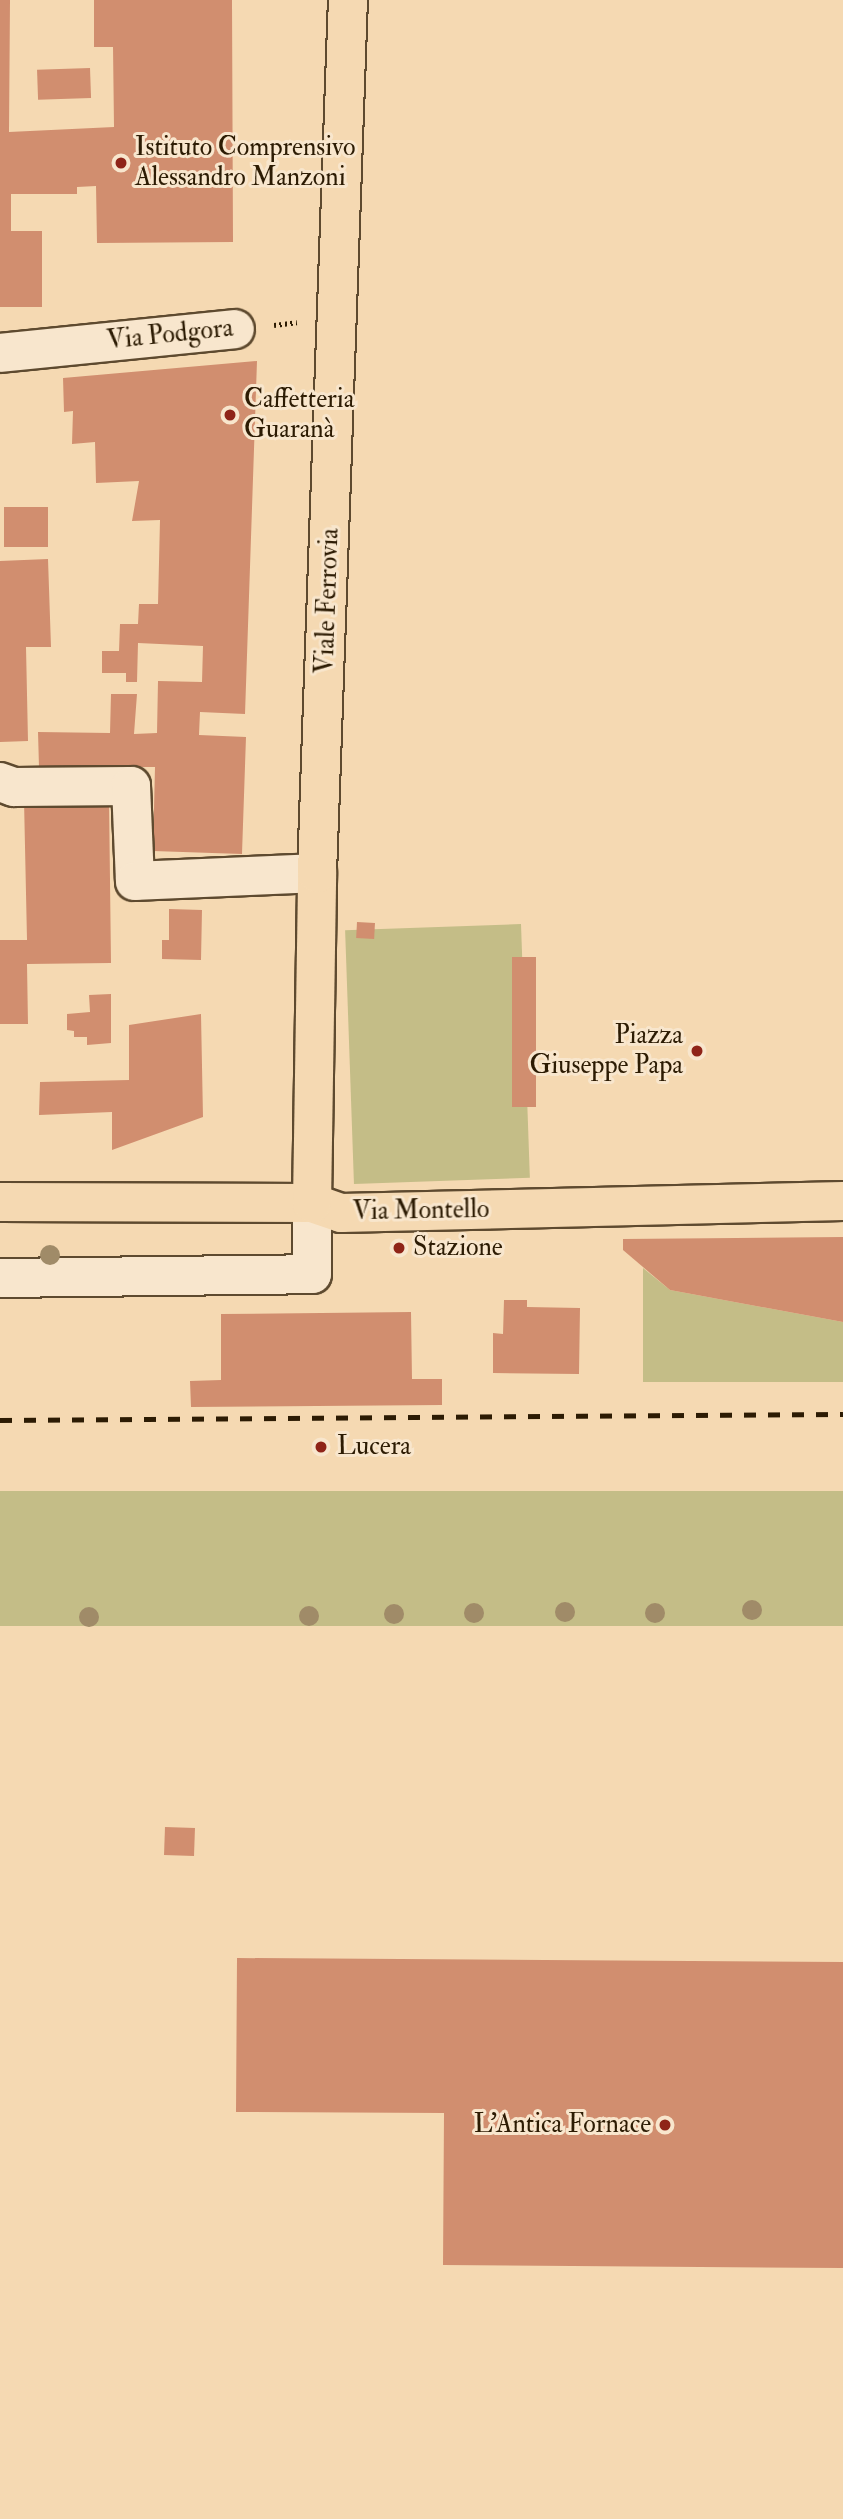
<!DOCTYPE html>
<meta charset="utf-8">
<style>
body{margin:0}
#map{position:relative;width:843px;height:2519px;overflow:hidden;background:#f5d9b2;font-family:"IM FELL Double Pica",serif}
div>[style]{position:absolute}
[style*='--x']{left:calc(var(--x)*1px);top:calc(var(--y)*1px);width:calc(var(--w)*1px);rotate:calc(var(--a)*1deg)}
.green>*{inset:0;background:#c4bd87;transform-origin:0 0}
.building>*{inset:0;background:#d18e6f;transform-origin:0 0}
.path>*{height:4.5px;margin-top:-2.25px;transform-origin:0;background:repeating-linear-gradient(90deg,#2c1b03 0 2px,transparent 0 5.5px)}
.roads{filter:drop-shadow(2px 0 #5e4a2f) drop-shadow(-2px 0 #5e4a2f) drop-shadow(0 2px #5e4a2f) drop-shadow(0 -2px #5e4a2f)}
.minor>*{height:38px;margin:-19px;padding:0 19px;transform-origin:19px;border-radius:19px;background:#f8e6cd}
.major>*{height:38px;margin:-19px;padding:0 19px;transform-origin:19px;border-radius:19px;background:#f5d9b2}
.rail>*{height:5px;margin-top:-2.5px;transform-origin:0;background:repeating-linear-gradient(90deg,#2c1b03 0 12px,transparent 0 24px)}
.trees>*{width:20px;height:20px;margin:-10px;border-radius:50%;background:#a08b68}
.dots>*{width:19px;height:19px;translate:-50% -50%;box-sizing:border-box;border:4px solid #f8e6cd;border-radius:50%}
span{translate:-50% -50%;white-space:nowrap;text-align:center;line-height:1.15;-webkit-text-stroke:6px #f8e6cd;paint-order:stroke}
.poi-label{font-size:26px;color:#2c1b03}
.left{translate:0 -50%;text-align:left}
.right{translate:-100% -50%;text-align:right}
.street-label{font-size:26px;color:#2c1b03}
</style>
<div id="map">
<div class="green">
<div style="left:521px;top:924px;width:254px;height:176px;rotate:88deg"></div>
<div style="clip-path:polygon(643px 1268px,670px 1290px,843px 1322px,843px 1382px,643px 1382px)"></div>
<div style="left:843px;top:1491px;width:135px;height:843px;rotate:90deg"></div>
</div>
<div class="building">
<div style="clip-path:polygon(0 0,10px 0,9px 132px,114px 127px,113px 47px,94px 47px,94px 0,232px 0,233px 242px,97px 243px,96px 186px,77px 187px,77px 194px,11px 194px,11px 231px,42px 231px,42px 307px,0 307px)"></div>
<div style="left:90px;top:68px;width:30px;height:53px;rotate:88deg"></div>
<div style="clip-path:polygon(257px 361px,245px 714px,200px 712px,199px 735px,246px 737px,242px 854px,153px 851px,155px 767px,39px 767px,38px 732px,110px 733px,111px 694px,137px 694px,134px 734px,157px 733px,158px 681px,202px 682px,203px 646px,138px 643px,137px 682px,126px 682px,126px 673px,102px 673px,102px 651px,119px 651px,120px 624px,138px 624px,139px 604px,158px 604px,160px 520px,132px 521px,139px 481px,96px 483px,95px 442px,72px 444px,73px 411px,64px 412px,63px 378px)"></div>
<div style="left:48px;top:507px;width:40px;height:44px;rotate:90deg"></div>
<div style="clip-path:polygon(48px 559px,51px 647px,26px 647px,28px 741px,0 742px,0 561px)"></div>
<div style="clip-path:polygon(109px 798px,111px 963px,27px 964px,28px 1024px,0 1024px,0 940px,27px 940px,24px 800px)"></div>
<div style="clip-path:polygon(169px 909px,202px 910px,201px 960px,162px 959px,162px 940px,169px 940px)"></div>
<div style="left:357px;top:922px;width:18px;height:16px;rotate:3deg"></div>
<div style="left:512px;top:957px;width:24px;height:150px"></div>
<div style="clip-path:polygon(111px 994px,111px 1043px,87px 1045px,87px 1037px,74px 1037px,74px 1031px,67px 1030px,67px 1014px,90px 1012px,89px 995px)"></div>
<div style="clip-path:polygon(201px 1014px,203px 1117px,112px 1150px,112px 1112px,39px 1115px,40px 1082px,129px 1080px,129px 1025px)"></div>
<div style="clip-path:polygon(843px 1237px,843px 1322px,670px 1290px,623px 1250px,623px 1239px)"></div>
<div style="clip-path:polygon(504px 1300px,527px 1300px,527px 1307px,580px 1308px,579px 1374px,493px 1373px,493px 1333px,503px 1334px)"></div>
<div style="clip-path:polygon(411px 1312px,412px 1379px,442px 1379px,442px 1405px,191px 1407px,190px 1381px,221px 1380px,221px 1314px)"></div>
<div style="left:165px;top:1827px;width:30px;height:28px;rotate:2deg"></div>
<div style="clip-path:polygon(237px 1958px,843px 1962px,843px 2268px,443px 2265px,444px 2113px,236px 2112px)"></div>
</div>
<div class="path">
<div style="--x:274;--y:325;--w:23;--a:-7"></div>
</div>
<div class="roads">
<div class="minor">
<div style="--x:0;--y:353;--w:236;--a:-5.8"></div>
<div style="--x:0;--y:782;--w:15;--a:20"></div>
<div style="--x:14;--y:787;--w:117;--a:-0.5"></div>
<div style="--x:131;--y:786;--w:95;--a:87.6"></div>
<div style="--x:135;--y:881;--w:182;--a:-2.5"></div>
<div style="--x:0;--y:1278;--w:312;--a:-0.7"></div>
<div style="--x:312;--y:1274;--w:71;--a:-90"></div>
</div>
<div class="major">
<div style="--x:0;--y:1202;--w:312;--a:0.2"></div>
<div style="--x:312;--y:1203;--w:31;--a:19"></div>
<div style="--x:341;--y:1213;--w:502;--a:-1.37"></div>
<div style="--x:312;--y:1203;--w:330;--a:-89.1"></div>
<div style="--x:317;--y:873;--w:874;--a:-87.97"></div>
</div>
</div>
<div class="rail">
<div style="--x:0;--y:1420;--w:843;--a:-0.41"></div>
</div>
<div class="trees">
<div style="left:50px;top:1255px"></div>
<div style="left:752px;top:1610px"></div>
<div style="left:565px;top:1612px"></div>
<div style="left:474px;top:1613px"></div>
<div style="left:655px;top:1613px"></div>
<div style="left:394px;top:1614px"></div>
<div style="left:309px;top:1616px"></div>
<div style="left:89px;top:1617px"></div>
</div>
<div class="dots">
<div style="left:121px;top:163px;background:#8f2418"></div>
<div style="left:230px;top:415px;background:#8f2418"></div>
<div style="left:697px;top:1051px;background:#8f2418"></div>
<div style="left:399px;top:1248px;background:#8f2418"></div>
<div style="left:321px;top:1447px;background:#8f2418"></div>
<div style="left:665px;top:2125px;background:#8f2418"></div>
</div>
<div class="poi-label">
<span class="left" style="left:135px;top:163px">Istituto Comprensivo<br>Alessandro Manzoni</span>
<span class="left" style="left:244px;top:415px">Caffetteria<br>Guaranà</span>
<span class="right" style="left:683px;top:1051px">Piazza<br>Giuseppe Papa</span>
<span class="left" style="left:413px;top:1248px">Stazione</span>
<span class="left" style="left:337px;top:1447px">Lucera</span>
<span class="right" style="left:651px;top:2125px">L'Antica Fornace</span>
</div>
<div class="street-label">
<span style="left:170px;top:335px;rotate:-6deg">Via Podgora</span>
<span style="left:328px;top:601px;rotate:-88deg">Viale Ferrovia</span>
<span style="left:421px;top:1211px;rotate:-1deg">Via Montello</span>
</div>
</div>
